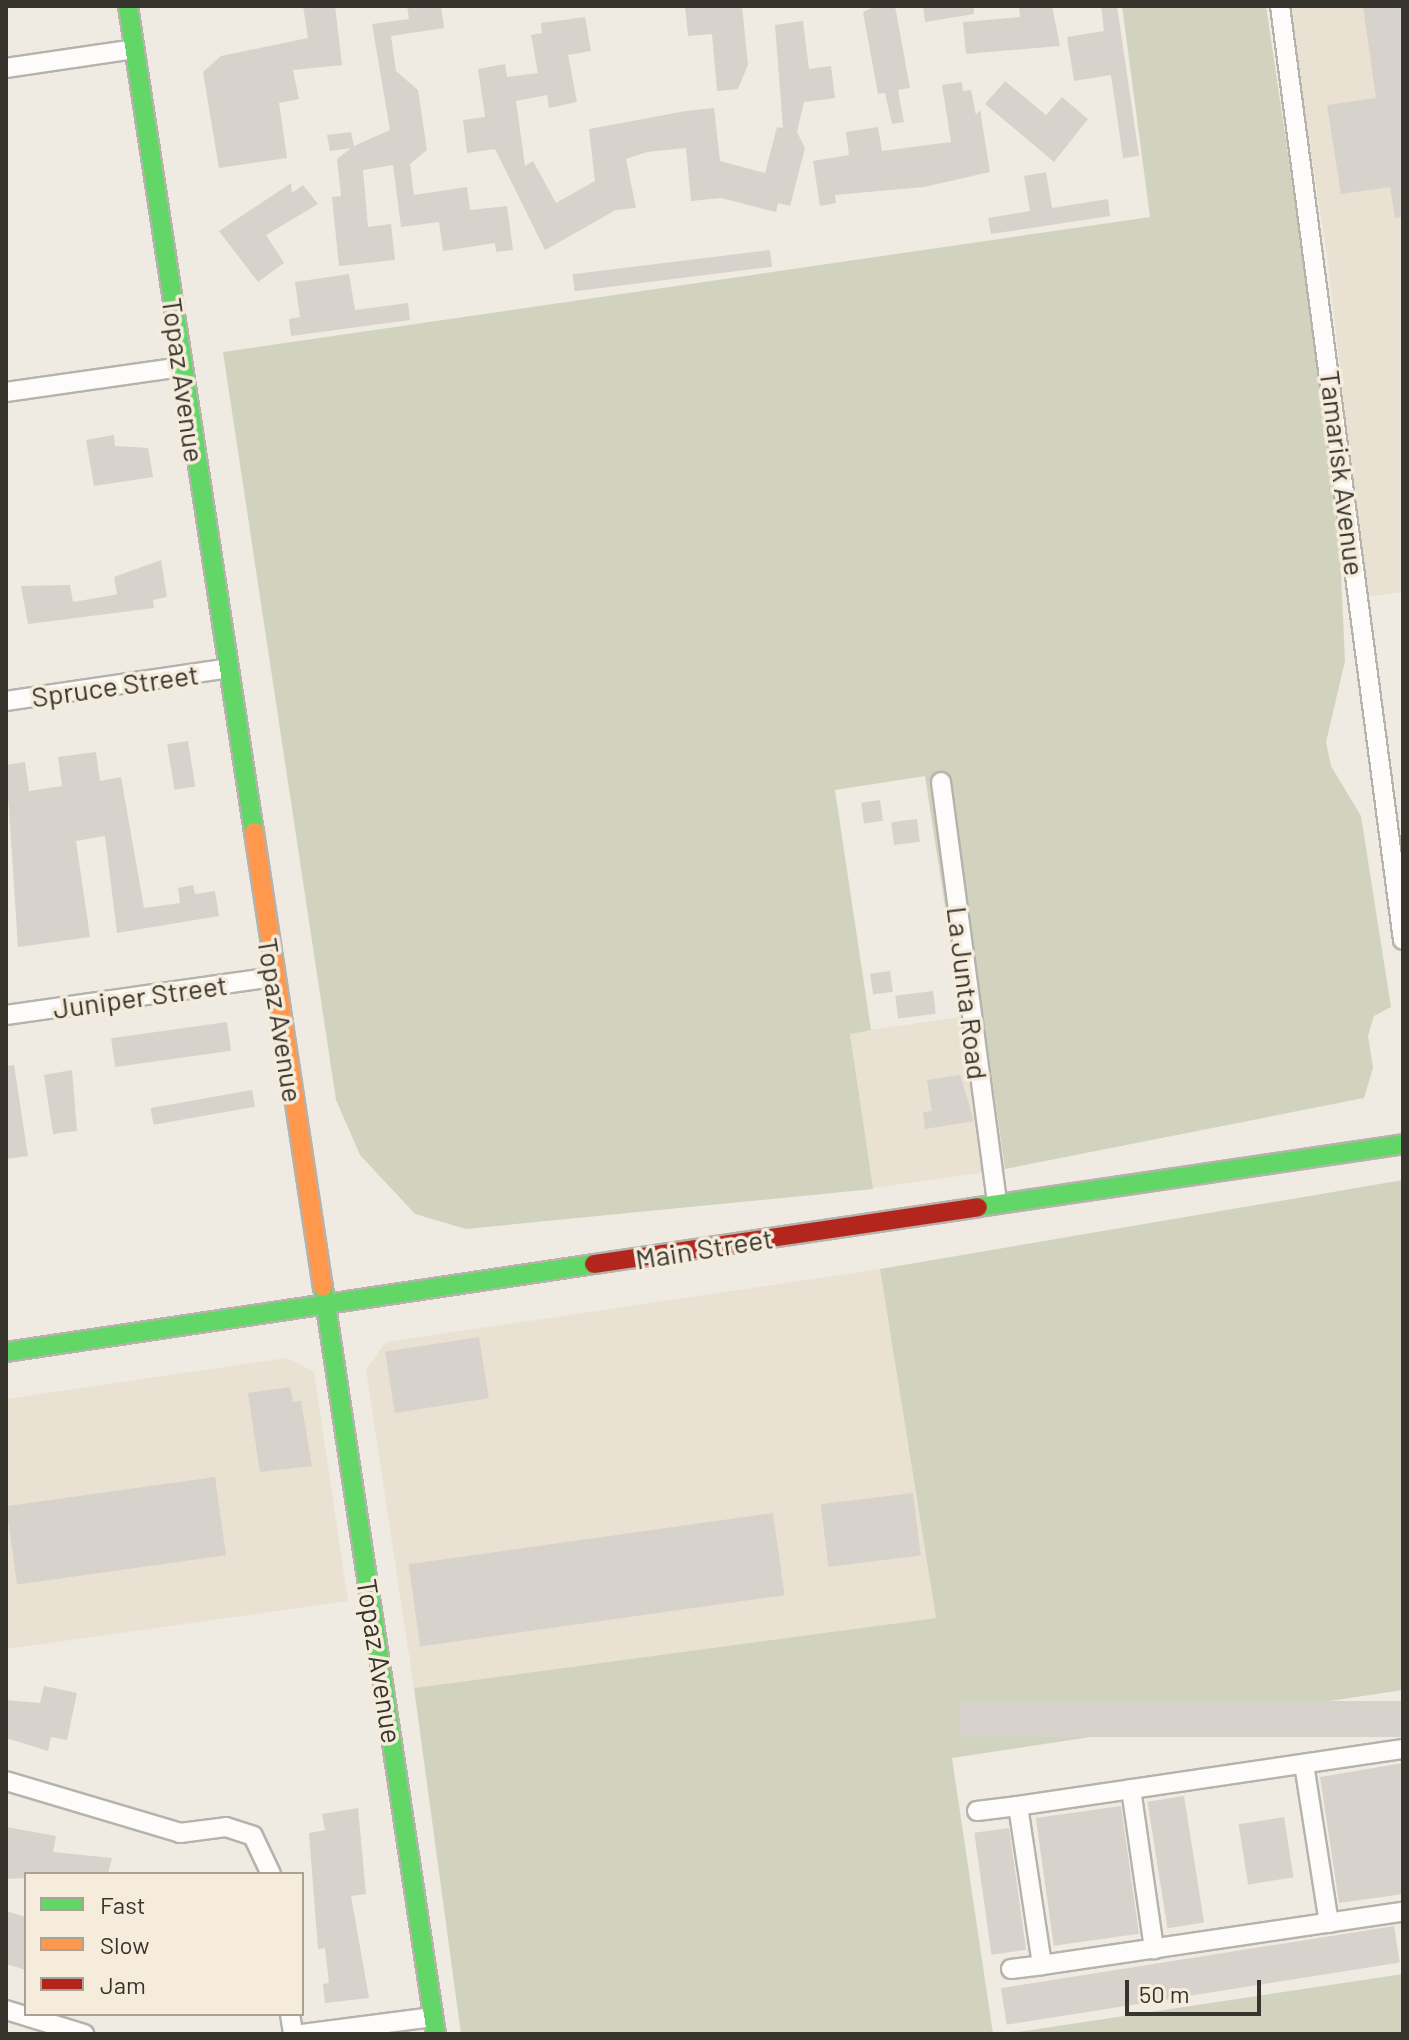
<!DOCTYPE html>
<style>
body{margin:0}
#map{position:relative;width:1409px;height:2040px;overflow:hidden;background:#efebe2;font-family:Barlow,sans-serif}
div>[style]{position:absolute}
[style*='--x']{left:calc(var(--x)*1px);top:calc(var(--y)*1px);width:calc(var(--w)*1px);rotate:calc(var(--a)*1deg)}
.built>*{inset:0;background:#e9e1d1;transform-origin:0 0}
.green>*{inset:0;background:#d1d3bf}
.building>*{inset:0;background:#d7d2cb;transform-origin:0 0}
.roads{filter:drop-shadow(2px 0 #b6b3ac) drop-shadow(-2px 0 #b6b3ac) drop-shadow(0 2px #b6b3ac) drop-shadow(0 -2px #b6b3ac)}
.street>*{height:18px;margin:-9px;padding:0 9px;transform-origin:9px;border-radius:9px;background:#fdfcfb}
.fast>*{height:18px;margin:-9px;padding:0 9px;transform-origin:9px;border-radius:9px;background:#63d668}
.slow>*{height:18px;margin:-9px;padding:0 9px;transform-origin:9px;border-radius:9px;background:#ff974d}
.jam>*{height:18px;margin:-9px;padding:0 9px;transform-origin:9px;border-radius:9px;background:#b3261e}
span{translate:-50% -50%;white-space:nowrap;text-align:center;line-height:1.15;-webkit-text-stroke:7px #f5ecdc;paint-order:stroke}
.street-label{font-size:28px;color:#37342e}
.frame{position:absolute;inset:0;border:8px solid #37342e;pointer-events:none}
.legend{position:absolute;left:24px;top:1872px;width:280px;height:144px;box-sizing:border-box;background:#f5ecdc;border:2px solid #a9a296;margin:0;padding:10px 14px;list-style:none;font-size:24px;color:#37342e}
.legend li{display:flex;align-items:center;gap:16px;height:40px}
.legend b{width:40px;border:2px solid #a9a296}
.scale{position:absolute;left:1125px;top:1980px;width:136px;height:36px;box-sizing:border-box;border:4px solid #37342e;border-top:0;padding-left:10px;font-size:24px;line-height:28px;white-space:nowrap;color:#37342e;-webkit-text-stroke:6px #f5ecdc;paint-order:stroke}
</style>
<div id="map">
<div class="built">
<div style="clip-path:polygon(1288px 6px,1403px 6px,1403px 592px,1366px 597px,1328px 262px)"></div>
<div style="left:983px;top:1014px;width:157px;height:134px;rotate:82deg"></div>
<div style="clip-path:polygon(880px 1269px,936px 1618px,414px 1688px,366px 1369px,386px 1342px)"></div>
<div style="clip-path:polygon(287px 1358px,314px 1372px,348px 1601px,6px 1649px,6px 1399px)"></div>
</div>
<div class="green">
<div style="clip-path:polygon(1122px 6px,1266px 6px,1337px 486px,1345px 661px,1326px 742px,1331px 766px,1361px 816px,1391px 1007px,1374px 1016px,1368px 1036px,1373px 1068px,1364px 1098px,1005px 1169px,983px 1015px,962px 1017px,925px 776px,835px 790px,871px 1030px,850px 1034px,873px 1189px,466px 1229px,415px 1214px,360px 1155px,336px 1100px,223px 352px,1150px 217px)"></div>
<div style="clip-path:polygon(1403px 1180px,1403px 1690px,952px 1758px,993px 2034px,461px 2034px,414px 1688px,936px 1618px,880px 1269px)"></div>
<div style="clip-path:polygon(1403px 1974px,1403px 2034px,1005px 2034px)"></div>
</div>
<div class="building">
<div style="clip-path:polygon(303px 6px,335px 6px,342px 65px,293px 70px,299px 99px,279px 103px,287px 158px,219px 168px,203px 72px,221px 56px,308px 38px)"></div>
<div style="clip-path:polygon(407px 6px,441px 6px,444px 28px,391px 36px,396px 71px,418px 90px,427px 150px,410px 164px,414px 195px,467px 187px,470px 210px,507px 206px,513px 250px,496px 252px,495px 243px,443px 251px,439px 222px,401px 227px,393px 165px,363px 170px,368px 227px,391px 224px,395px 260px,339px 266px,332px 197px,341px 196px,337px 159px,351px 148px,330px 151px,327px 135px,351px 132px,354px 146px,390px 130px,372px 24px,409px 19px)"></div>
<div style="clip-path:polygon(685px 6px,742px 6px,748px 65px,738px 89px,717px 91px,712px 34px,688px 36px)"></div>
<div style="clip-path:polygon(876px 6px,895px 6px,910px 88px,898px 90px,904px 122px,892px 124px,885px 93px,878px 94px,863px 12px)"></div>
<div style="clip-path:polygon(923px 6px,974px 6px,974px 14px,925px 22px)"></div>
<div style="clip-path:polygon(1019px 6px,1052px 6px,1060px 46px,966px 54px,963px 22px,1020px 17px)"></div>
<div style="clip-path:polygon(1101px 6px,1117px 6px,1139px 156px,1123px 158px,1111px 75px,1074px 81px,1067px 37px,1104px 31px)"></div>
<div style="clip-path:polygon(1363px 6px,1403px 6px,1403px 217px,1395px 218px,1390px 187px,1341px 194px,1327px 105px,1376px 98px)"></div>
<div style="clip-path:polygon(585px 17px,591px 51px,568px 55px,577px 102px,549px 108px,547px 95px,516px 101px,525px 166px,533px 161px,556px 203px,595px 181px,589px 129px,686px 111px,714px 108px,720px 161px,765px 173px,777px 127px,783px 128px,775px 25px,803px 21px,809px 69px,831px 66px,835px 98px,804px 102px,797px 132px,805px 148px,790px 206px,778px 203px,776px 212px,721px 198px,691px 201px,686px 148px,647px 152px,626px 159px,636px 208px,616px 210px,545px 250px,495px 149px,467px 153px,463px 120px,485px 117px,478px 69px,505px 64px,507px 77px,538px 73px,531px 35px,542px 33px,541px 23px)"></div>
<div style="clip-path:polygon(1005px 81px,1046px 115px,1062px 97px,1088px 119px,1054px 162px,985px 104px)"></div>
<div style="clip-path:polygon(962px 82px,963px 91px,971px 90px,976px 115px,980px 110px,990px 172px,924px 187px,835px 195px,836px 203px,820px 206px,813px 161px,849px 155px,846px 132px,878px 127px,882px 151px,951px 142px,942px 85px)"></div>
<div style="clip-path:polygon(1046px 172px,1052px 208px,1108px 199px,1110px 216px,991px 234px,988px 218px,1030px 211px,1024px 176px)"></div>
<div style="clip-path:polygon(291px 183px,292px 193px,303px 185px,318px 204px,266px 235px,284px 263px,258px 282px,219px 231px)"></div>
<div style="left:770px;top:250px;width:17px;height:199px;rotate:83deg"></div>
<div style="clip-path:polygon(349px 274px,355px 310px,408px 303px,410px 320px,291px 336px,289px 319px,300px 317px,295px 282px)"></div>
<div style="clip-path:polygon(114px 435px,115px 446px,148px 448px,153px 477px,94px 486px,86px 440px)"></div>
<div style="clip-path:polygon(161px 560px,167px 597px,153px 600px,154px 608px,28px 624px,21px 586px,70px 585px,73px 602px,108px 596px,117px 594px,114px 577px)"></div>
<div style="left:188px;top:741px;width:46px;height:21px;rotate:81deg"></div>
<div style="clip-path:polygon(96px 752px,100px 781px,121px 777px,144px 908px,180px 903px,178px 888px,193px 885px,195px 894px,215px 891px,219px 916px,117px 933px,105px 836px,76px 841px,90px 937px,18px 947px,6px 765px,25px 762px,29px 791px,62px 786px,58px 757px)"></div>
<div style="left:880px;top:800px;width:21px;height:19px;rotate:82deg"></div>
<div style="left:917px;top:819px;width:23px;height:26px;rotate:83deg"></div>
<div style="left:890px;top:971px;width:21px;height:20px;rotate:82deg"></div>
<div style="left:933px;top:991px;width:23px;height:38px;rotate:83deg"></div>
<div style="left:227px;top:1022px;width:29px;height:117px;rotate:82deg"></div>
<div style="clip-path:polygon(14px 1065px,28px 1156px,6px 1159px,6px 1066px)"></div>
<div style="clip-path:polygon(72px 1070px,77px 1131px,53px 1134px,44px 1075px)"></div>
<div style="clip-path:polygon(960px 1075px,974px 1121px,925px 1129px,923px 1112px,932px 1111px,927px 1080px)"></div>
<div style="left:252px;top:1090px;width:17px;height:103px;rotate:80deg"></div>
<div style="left:479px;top:1337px;width:62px;height:95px;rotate:81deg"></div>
<div style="clip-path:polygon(290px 1387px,293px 1402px,301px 1401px,312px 1466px,260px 1472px,248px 1393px)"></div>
<div style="left:215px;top:1477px;width:79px;height:211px;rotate:82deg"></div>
<div style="left:913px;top:1493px;width:63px;height:93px;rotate:83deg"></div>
<div style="left:773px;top:1513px;width:83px;height:368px;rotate:82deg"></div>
<div style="clip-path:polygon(44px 1686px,77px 1693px,67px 1740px,51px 1737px,48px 1751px,6px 1738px,6px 1700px,40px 1703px)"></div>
<div style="left:1403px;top:1701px;width:36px;height:443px;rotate:90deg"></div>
<div style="clip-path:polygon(1403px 1763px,1403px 1894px,1339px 1903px,1320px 1777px)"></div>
<div style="left:1184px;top:1796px;width:128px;height:37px;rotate:81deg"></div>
<div style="left:1121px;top:1806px;width:129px;height:86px;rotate:82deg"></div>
<div style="clip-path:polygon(358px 1808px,366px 1894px,351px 1896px,369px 1998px,325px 2003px,323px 1984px,329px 1983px,325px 1948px,318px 1949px,309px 1833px,325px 1830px,322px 1814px)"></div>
<div style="left:1284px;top:1817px;width:61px;height:46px;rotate:81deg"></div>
<div style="clip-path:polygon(6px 1827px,56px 1836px,53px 1852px,112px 1858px,108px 1874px,6px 1879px)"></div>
<div style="left:1009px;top:1828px;width:123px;height:35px;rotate:82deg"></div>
<div style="clip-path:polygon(6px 1911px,26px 1917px,26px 1970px,6px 1964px)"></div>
<div style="left:1394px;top:1926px;width:37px;height:398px;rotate:81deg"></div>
</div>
<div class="roads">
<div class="street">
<div style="--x:1280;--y:6;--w:942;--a:82.5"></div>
<div style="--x:6;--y:68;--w:129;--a:-8.4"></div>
<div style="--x:6;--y:392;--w:178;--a:-8.1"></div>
<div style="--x:6;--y:701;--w:220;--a:-8.4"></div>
<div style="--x:941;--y:782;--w:425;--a:82.4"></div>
<div style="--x:6;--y:1015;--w:271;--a:-8.1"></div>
<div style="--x:1403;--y:1749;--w:389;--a:171.6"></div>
<div style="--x:1018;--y:1806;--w:161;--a:81.4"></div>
<div style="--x:1042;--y:1965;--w:365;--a:-8.4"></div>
<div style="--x:1304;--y:1764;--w:161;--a:81.1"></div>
<div style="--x:6;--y:1781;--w:182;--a:16.6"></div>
<div style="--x:180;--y:1833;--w:46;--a:-7.4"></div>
<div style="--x:226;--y:1827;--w:28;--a:18"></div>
<div style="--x:253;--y:1836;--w:42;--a:64.7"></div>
<div style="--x:1131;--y:1789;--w:162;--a:81.8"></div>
<div style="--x:977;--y:1811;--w:41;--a:-7"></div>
<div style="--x:1011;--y:1969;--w:31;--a:-7"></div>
<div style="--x:6;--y:2010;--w:82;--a:17.1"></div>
<div style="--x:290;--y:2014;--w:20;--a:81"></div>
<div style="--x:302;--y:2034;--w:132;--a:-7.4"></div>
</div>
<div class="fast">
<div style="--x:128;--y:6;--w:836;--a:81.33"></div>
<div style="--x:978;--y:1207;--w:430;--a:-8.4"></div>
<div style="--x:323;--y:1287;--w:755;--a:81.4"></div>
<div style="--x:6;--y:1352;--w:595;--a:-8.51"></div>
</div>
<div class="slow">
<div style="--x:254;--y:832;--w:460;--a:81.4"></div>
</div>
<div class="jam">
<div style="--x:594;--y:1264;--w:388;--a:-8.4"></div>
</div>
</div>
<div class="street-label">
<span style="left:184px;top:380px;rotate:82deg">Topaz Avenue</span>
<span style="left:1343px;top:473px;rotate:83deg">Tamarisk Avenue</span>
<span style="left:115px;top:685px;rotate:-8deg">Spruce Street</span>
<span style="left:968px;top:993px;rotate:83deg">La Junta Road</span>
<span style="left:140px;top:996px;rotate:-8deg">Juniper Street</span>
<span style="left:281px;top:1020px;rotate:81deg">Topaz Avenue</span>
<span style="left:704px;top:1248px;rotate:-9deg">Main Street</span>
<span style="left:380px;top:1661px;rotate:81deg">Topaz Avenue</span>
</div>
<div class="frame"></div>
<ul class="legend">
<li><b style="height:10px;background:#63d668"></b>Fast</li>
<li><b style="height:10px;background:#ff974d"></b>Slow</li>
<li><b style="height:10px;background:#b3261e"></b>Jam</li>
</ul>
<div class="scale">50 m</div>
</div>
